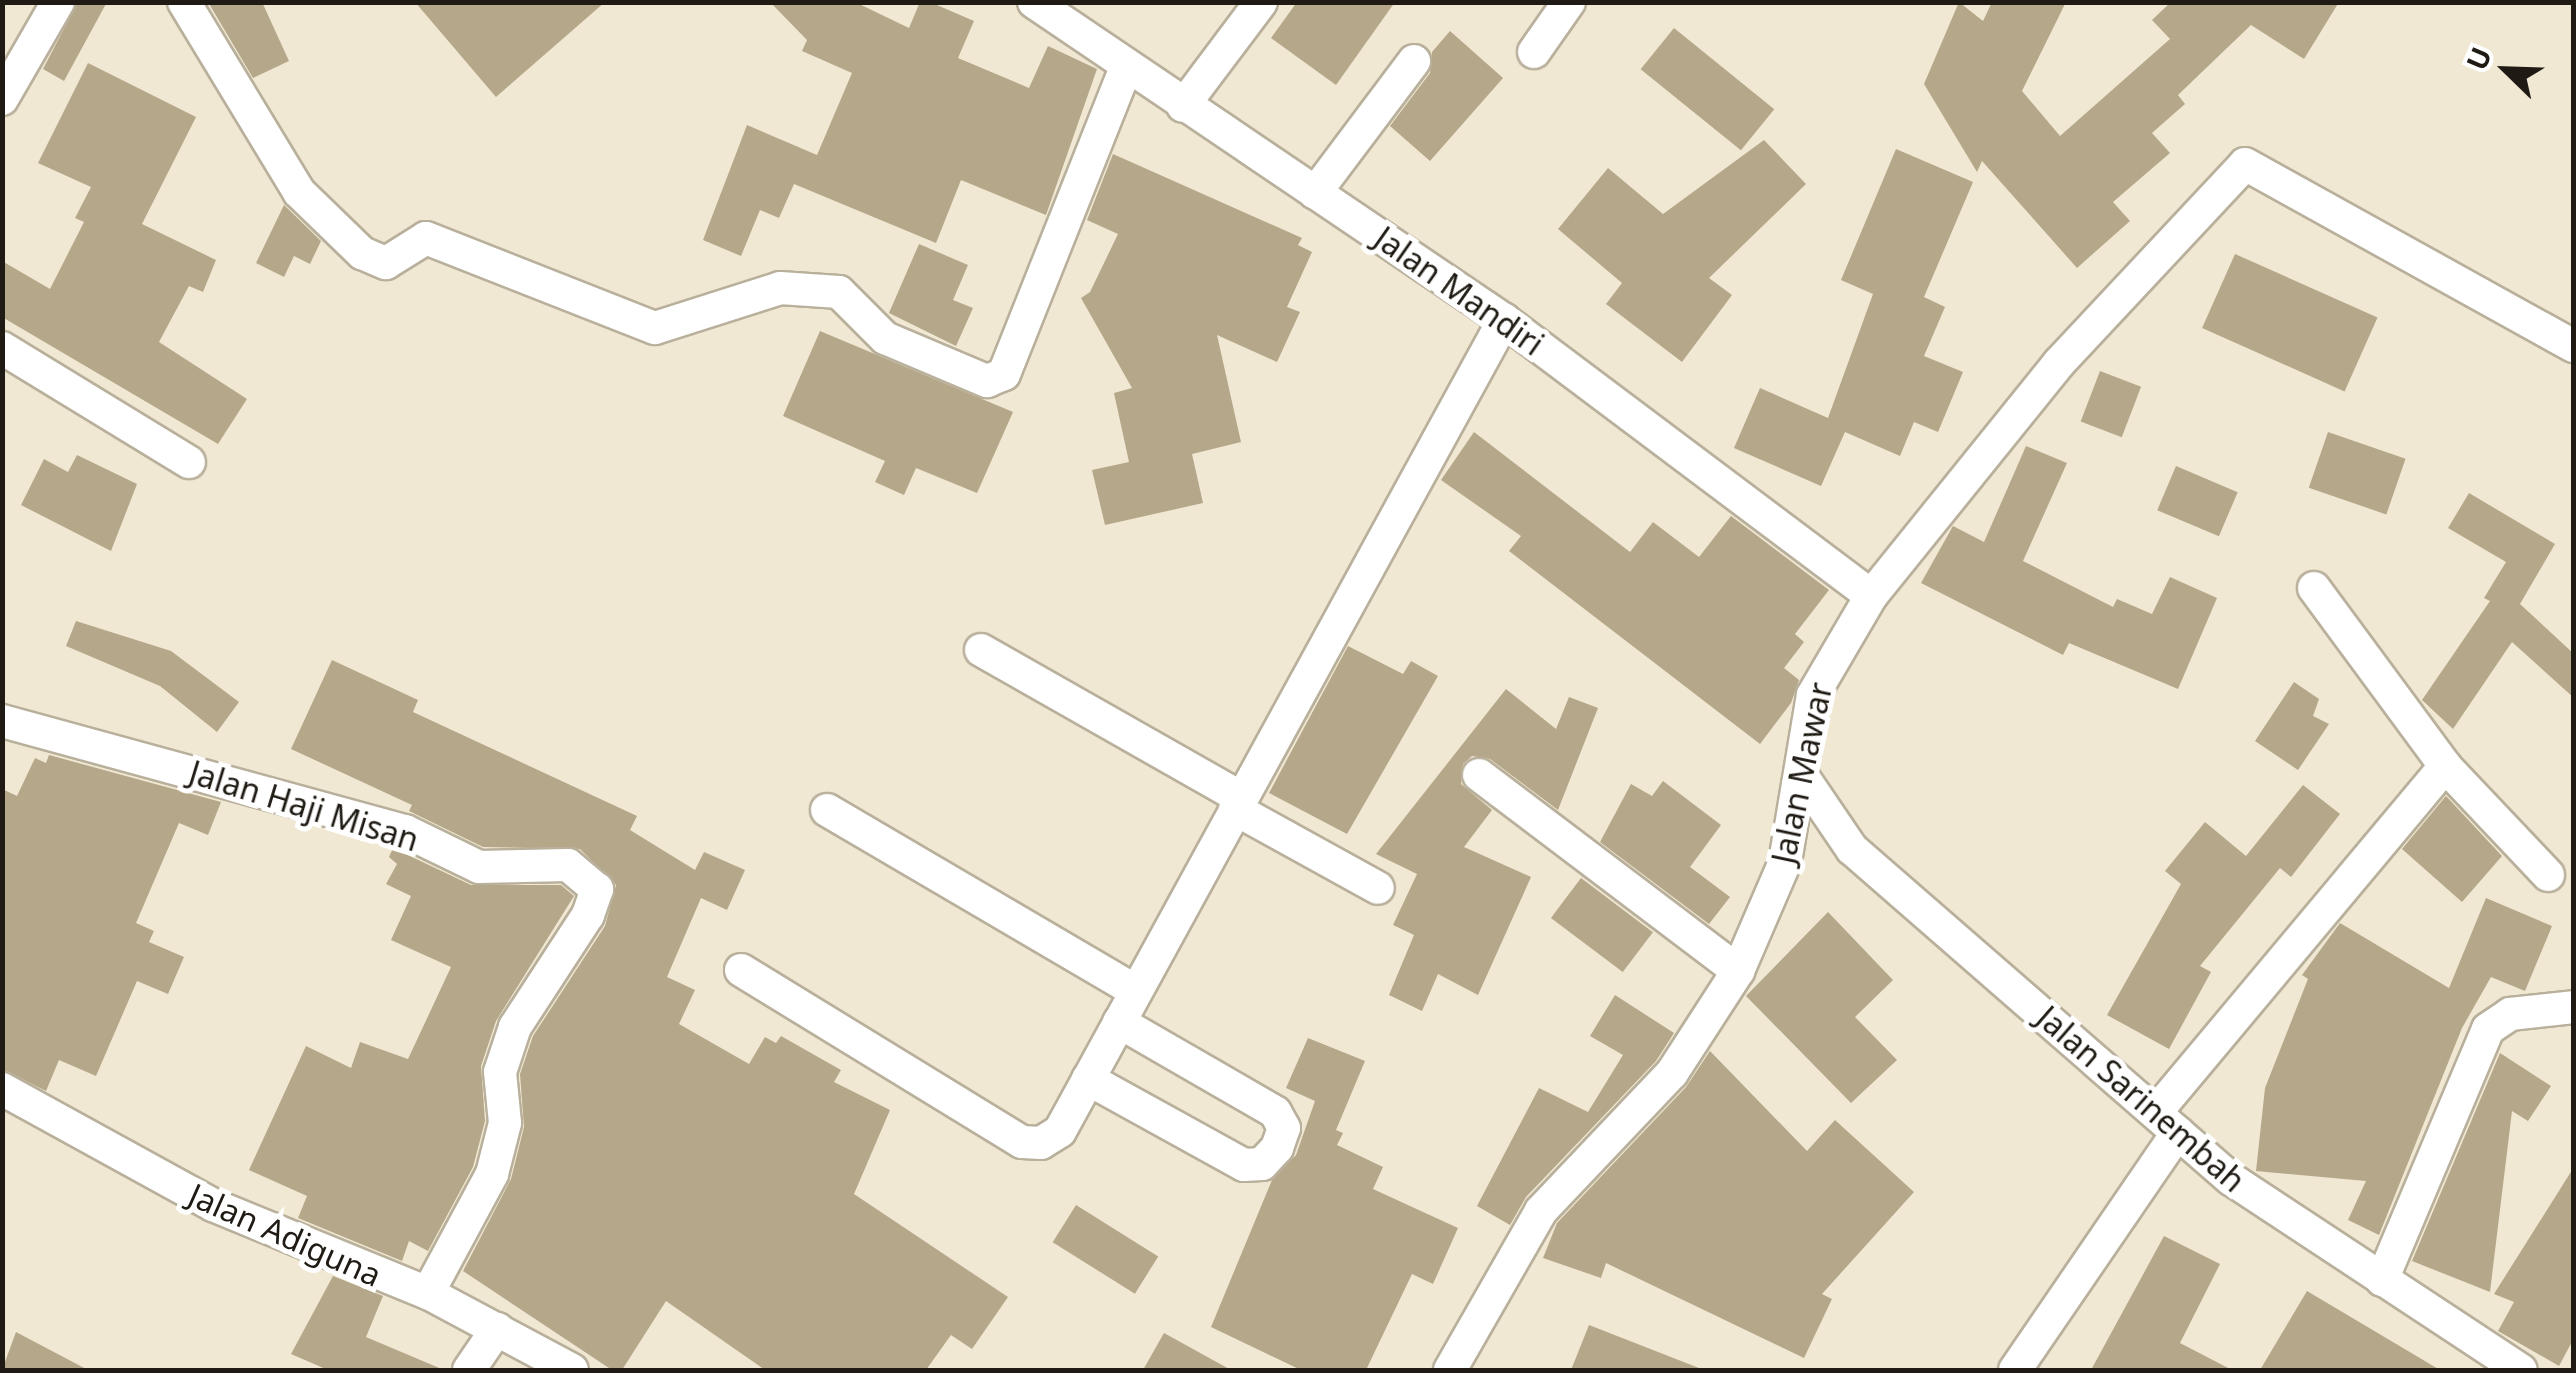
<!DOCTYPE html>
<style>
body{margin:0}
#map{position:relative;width:2576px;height:1373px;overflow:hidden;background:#f1e8d3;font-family:"Noto Sans",sans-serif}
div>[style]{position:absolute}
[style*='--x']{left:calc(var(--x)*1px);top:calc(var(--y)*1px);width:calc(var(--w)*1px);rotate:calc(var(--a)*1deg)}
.building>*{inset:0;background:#b5a789;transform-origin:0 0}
.roads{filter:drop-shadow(2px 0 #b9b09c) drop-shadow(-2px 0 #b9b09c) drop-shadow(0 2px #b9b09c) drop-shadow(0 -2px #b9b09c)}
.minor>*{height:32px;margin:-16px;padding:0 16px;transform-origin:16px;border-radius:16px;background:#fff}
span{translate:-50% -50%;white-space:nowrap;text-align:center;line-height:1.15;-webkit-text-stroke:10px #fff;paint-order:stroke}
.street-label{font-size:32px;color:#1f1b14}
.frame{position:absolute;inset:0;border:5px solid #1f1b14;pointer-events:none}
.north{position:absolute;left:2456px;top:20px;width:100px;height:100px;-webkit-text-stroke:8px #fff;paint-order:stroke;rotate:293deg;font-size:28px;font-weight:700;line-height:40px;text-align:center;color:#1f1b14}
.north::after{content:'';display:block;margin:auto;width:35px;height:45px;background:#1f1b14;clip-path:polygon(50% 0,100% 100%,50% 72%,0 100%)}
</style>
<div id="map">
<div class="building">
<div style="clip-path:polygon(78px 2px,107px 2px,64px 81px,43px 69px)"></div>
<div style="clip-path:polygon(208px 2px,262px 2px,289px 61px,253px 78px)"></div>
<div style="clip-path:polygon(415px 2px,605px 2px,496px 97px)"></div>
<div style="clip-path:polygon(770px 2px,855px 2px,909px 28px,920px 2px,930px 2px,974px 21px,958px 58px,1029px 88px,1048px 46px,1097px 69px,1046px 215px,961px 180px,936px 243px,794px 184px,779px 218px,760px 210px,741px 256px,703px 240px,747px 125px,817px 155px,852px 73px,802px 51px,807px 40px)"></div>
<div style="clip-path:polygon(1297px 2px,1395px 2px,1336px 85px,1271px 38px)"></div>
<div style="clip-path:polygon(1959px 2px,1983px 21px,1992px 2px,2066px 2px,2022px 91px,2060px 136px,2170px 39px,2152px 20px,2171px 2px,2339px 2px,2304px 59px,2251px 25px,2178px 95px,2185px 104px,2152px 133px,2170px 153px,2113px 202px,2130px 221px,2077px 268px,1982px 161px,1977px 172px,1924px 84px)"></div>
<div style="left:1674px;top:28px;width:129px;height:53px;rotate:39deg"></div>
<div style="clip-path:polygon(1450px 31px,1503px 78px,1430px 161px,1390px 126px,1430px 73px,1432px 52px)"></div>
<div style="clip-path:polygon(88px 63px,196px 117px,142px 224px,216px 260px,203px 292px,189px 286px,159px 342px,247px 399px,218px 444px,2px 317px,2px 261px,50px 289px,84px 222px,75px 218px,91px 187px,38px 163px)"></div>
<div style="clip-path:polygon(1764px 140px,1806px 184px,1709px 278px,1732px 295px,1682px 362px,1606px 304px,1622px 283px,1558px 229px,1608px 168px,1663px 214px)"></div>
<div style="clip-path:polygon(1896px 149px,1973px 182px,1924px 297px,1945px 307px,1924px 356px,1963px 372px,1938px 432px,1914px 422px,1900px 456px,1845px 432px,1821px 486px,1734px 448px,1760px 388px,1828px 418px,1873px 294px,1841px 280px)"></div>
<div style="clip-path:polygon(1113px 154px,1302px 238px,1298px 245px,1312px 252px,1287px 307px,1300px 312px,1277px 362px,1217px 335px,1241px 442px,1192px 454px,1203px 503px,1105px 525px,1092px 470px,1129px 462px,1114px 393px,1132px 388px,1081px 298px,1090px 292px,1118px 234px,1087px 220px)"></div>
<div style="clip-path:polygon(284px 205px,321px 241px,310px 264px,294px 256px,284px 277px,256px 263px)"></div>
<div style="clip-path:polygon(919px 244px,968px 265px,953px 300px,973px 308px,956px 346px,889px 313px)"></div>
<div style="left:2235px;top:254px;width:156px;height:81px;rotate:24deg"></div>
<div style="clip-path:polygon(820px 331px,1013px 412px,977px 493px,916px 468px,904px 495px,875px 482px,885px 461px,783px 416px)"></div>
<div style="left:2100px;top:371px;width:44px;height:54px;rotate:21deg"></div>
<div style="clip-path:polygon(1474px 432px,1630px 552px,1653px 522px,1699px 557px,1731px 516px,1829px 590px,1795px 634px,1804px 642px,1784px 668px,1799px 680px,1791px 703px,1760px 744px,1509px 551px,1521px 536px,1441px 480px)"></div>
<div style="left:2328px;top:432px;width:82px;height:59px;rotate:19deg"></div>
<div style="clip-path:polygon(2026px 446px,2067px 463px,2023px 561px,2113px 607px,2117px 599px,2152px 614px,2170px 577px,2217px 598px,2178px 689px,2069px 643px,2063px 655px,1921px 583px,1953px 526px,1984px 542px)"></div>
<div style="clip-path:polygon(77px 455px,137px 484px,111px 551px,21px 505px,44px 459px,68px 472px)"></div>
<div style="left:2176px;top:466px;width:67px;height:48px;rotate:23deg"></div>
<div style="clip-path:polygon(2469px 493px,2555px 544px,2520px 604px,2574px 654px,2574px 698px,2512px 642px,2453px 729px,2422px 700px,2490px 601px,2484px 598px,2506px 562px,2448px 528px)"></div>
<div style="clip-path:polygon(76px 621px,171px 651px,239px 702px,217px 732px,160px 686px,66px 646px)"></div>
<div style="clip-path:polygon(1348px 646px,1403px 674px,1411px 661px,1438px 676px,1347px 834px,1269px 793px)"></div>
<div style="clip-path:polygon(332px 660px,418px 700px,413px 712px,637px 816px,630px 830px,695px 870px,704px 852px,745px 870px,727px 910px,701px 898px,667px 977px,695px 990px,679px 1024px,749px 1064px,765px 1037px,776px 1043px,781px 1036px,841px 1070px,834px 1082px,890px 1110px,854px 1194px,1008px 1297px,972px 1349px,951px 1335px,926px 1370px,765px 1370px,666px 1301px,622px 1370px,612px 1370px,463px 1271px,511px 1179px,524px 1127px,520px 1074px,533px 1036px,605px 926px,616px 885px,580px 849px,483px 847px,409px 811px,412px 805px,291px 749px)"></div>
<div style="clip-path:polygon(2294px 682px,2319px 699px,2313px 716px,2329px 724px,2298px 770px,2255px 741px)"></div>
<div style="clip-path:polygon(1506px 689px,1556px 729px,1569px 697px,1598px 708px,1558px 810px,1490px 759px,1472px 756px,1463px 764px,1461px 784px,1492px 810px,1464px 847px,1531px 877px,1478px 995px,1438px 974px,1422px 1011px,1389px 995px,1414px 935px,1393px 925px,1417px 874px,1376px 854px)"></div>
<div style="clip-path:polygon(49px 755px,221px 802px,208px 835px,179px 823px,136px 923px,154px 931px,149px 942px,184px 957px,168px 994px,137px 981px,96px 1076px,59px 1060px,46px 1091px,2px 1069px,2px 789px,17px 796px,35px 758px,46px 763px)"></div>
<div style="clip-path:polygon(1663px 781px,1721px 825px,1690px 867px,1730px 897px,1709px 924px,1600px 842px,1631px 784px,1652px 796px)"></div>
<div style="clip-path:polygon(2303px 785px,2340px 814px,2291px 877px,2280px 868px,2200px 966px,2211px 972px,2169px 1049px,2107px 1015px,2181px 884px,2165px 871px,2205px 822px,2246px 856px)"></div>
<div style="clip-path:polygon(2446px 796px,2502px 856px,2462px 902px,2402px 849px)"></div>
<div style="clip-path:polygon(393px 848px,471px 885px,561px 885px,574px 896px,496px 1021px,481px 1066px,485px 1121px,473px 1167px,428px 1251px,409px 1241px,402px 1261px,298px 1218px,307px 1196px,249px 1170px,306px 1046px,351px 1068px,360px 1042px,408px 1059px,451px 967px,391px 940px,411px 896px,386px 884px,397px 864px,389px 857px)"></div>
<div style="left:1581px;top:878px;width:90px;height:50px;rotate:37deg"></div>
<div style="clip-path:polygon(2486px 898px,2552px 926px,2525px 991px,2491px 977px,2462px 1028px,2379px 1235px,2348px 1220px,2366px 1181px,2256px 1171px,2265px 1088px,2308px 979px,2302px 975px,2340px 923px,2449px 988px)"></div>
<div style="clip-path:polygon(1828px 912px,1893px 980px,1855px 1017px,1897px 1060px,1851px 1103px,1746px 996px)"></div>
<div style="clip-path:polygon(1615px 995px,1674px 1033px,1656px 1061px,1526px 1197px,1510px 1225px,1477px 1206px,1539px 1088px,1588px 1112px,1623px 1055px,1590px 1036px)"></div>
<div style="clip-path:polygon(1308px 1038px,1365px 1061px,1336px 1130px,1343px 1133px,1337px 1145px,1383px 1167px,1373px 1189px,1458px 1228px,1433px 1284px,1412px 1274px,1366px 1370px,1301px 1370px,1211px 1327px,1272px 1180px,1296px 1155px,1315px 1101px,1286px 1088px)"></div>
<div style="clip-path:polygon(1710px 1051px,1807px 1151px,1835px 1120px,1914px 1192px,1822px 1294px,1832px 1299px,1804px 1358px,1606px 1263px,1601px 1278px,1543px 1258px,1557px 1223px,1686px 1087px)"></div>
<div style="clip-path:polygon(2500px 1053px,2551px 1086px,2528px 1121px,2512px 1111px,2490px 1292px,2412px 1261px)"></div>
<div style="clip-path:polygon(2574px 1167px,2574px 1338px,2559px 1366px,2498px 1331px,2514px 1302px,2494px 1294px)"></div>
<div style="left:1076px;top:1205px;width:97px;height:44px;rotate:32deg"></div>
<div style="clip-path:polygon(2164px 1236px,2220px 1264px,2180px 1343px,2232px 1370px,2091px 1370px)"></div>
<div style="clip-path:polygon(333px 1276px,383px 1296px,366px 1337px,444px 1370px,328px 1370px,291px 1354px)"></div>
<div style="clip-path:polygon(2307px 1291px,2440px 1370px,2260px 1370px)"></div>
<div style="clip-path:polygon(1589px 1325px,1699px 1368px,1699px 1370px,1571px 1370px)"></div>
<div style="clip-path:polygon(16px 1332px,88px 1370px,2px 1370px)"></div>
<div style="clip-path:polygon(1164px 1333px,1231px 1370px,1143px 1370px)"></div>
</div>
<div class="roads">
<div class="minor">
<div style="--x:184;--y:2;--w:222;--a:58.8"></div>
<div style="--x:299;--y:192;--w:88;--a:44.1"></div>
<div style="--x:362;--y:253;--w:26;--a:23"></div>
<div style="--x:386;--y:263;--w:47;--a:-32"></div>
<div style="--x:426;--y:238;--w:246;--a:21.5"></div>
<div style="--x:655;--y:328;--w:131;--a:-17.7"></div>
<div style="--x:780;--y:288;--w:59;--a:3.9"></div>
<div style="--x:839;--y:292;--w:65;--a:45"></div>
<div style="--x:885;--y:338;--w:111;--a:22.9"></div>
<div style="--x:987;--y:381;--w:18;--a:-22"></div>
<div style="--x:1004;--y:374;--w:327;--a:-68.3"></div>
<div style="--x:1034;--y:2;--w:567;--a:34.08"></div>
<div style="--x:1504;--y:320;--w:459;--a:36.9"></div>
<div style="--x:1534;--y:52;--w:61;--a:-55"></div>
<div style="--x:2;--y:99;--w:112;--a:-60"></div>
<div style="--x:1183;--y:106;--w:130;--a:-53.1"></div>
<div style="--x:1315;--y:193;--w:165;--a:-53.1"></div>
<div style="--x:2;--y:348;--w:219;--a:31.4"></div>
<div style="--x:2314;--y:588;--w:221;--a:53.6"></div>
<div style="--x:2445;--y:766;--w:150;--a:46.6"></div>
<div style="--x:981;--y:650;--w:299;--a:29.6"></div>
<div style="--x:2;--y:721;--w:418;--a:15.3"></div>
<div style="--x:405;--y:831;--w:82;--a:25.9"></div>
<div style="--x:479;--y:867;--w:89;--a:-1.3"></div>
<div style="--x:568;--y:865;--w:38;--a:40"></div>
<div style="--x:597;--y:889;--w:28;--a:109"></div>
<div style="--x:588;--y:915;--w:134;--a:123.1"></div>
<div style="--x:515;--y:1027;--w:47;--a:108.4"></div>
<div style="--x:500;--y:1072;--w:51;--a:84.4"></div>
<div style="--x:505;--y:1123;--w:53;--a:104.3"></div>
<div style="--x:492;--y:1174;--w:135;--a:118.3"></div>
<div style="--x:1479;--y:775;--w:325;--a:37.1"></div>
<div style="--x:1803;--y:777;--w:87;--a:55.8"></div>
<div style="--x:1852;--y:849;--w:503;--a:41.05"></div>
<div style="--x:2231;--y:1179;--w:347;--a:33.4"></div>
<div style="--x:1235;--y:809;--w:163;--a:28.9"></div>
<div style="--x:827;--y:810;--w:358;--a:30.4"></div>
<div style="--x:741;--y:970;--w:329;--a:31.5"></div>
<div style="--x:1022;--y:1142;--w:19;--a:3"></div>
<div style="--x:1041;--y:1143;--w:22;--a:-32"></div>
<div style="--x:1060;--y:1131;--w:925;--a:-61.3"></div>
<div style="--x:1088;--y:1079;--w:178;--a:28.9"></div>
<div style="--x:1244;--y:1165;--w:18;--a:-3"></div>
<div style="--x:1262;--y:1164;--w:22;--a:-47"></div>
<div style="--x:1277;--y:1148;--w:21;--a:-71"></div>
<div style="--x:1284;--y:1128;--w:18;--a:-119"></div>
<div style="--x:1275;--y:1112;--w:180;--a:-150"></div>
<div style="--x:2;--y:1089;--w:241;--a:28.8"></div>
<div style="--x:213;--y:1205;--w:232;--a:22.3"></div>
<div style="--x:428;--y:1293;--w:163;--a:28.1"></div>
<div style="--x:2156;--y:1112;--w:451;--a:-50.1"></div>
<div style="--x:2382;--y:1280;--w:272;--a:-67.1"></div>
<div style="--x:2488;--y:1029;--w:27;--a:-34"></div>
<div style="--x:2510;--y:1014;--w:64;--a:-6.2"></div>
<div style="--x:469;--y:1370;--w:50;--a:-55.7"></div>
<div style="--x:1450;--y:1370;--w:183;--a:-60.2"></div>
<div style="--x:1541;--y:1211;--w:190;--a:-46.5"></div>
<div style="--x:1672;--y:1073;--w:121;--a:-57.1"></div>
<div style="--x:1738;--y:971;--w:119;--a:-66.7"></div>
<div style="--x:1785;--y:862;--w:169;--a:-80.5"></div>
<div style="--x:1813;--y:695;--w:115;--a:-59.6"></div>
<div style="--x:1871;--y:596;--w:299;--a:-51.1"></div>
<div style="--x:2059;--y:363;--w:272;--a:-46.9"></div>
<div style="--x:2245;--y:164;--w:376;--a:29"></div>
<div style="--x:2015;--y:1370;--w:288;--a:-55.6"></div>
</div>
</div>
<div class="street-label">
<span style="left:1459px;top:291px;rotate:35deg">Jalan Mandiri</span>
<span style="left:1802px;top:773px;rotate:-78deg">Jalan Mawar</span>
<span style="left:304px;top:806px;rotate:17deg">Jalan Haji Misan</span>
<span style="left:2141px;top:1099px;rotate:41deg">Jalan Sarinembah</span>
<span style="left:285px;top:1235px;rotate:24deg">Jalan Adiguna</span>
</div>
<div class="frame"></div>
<div class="north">U</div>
</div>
